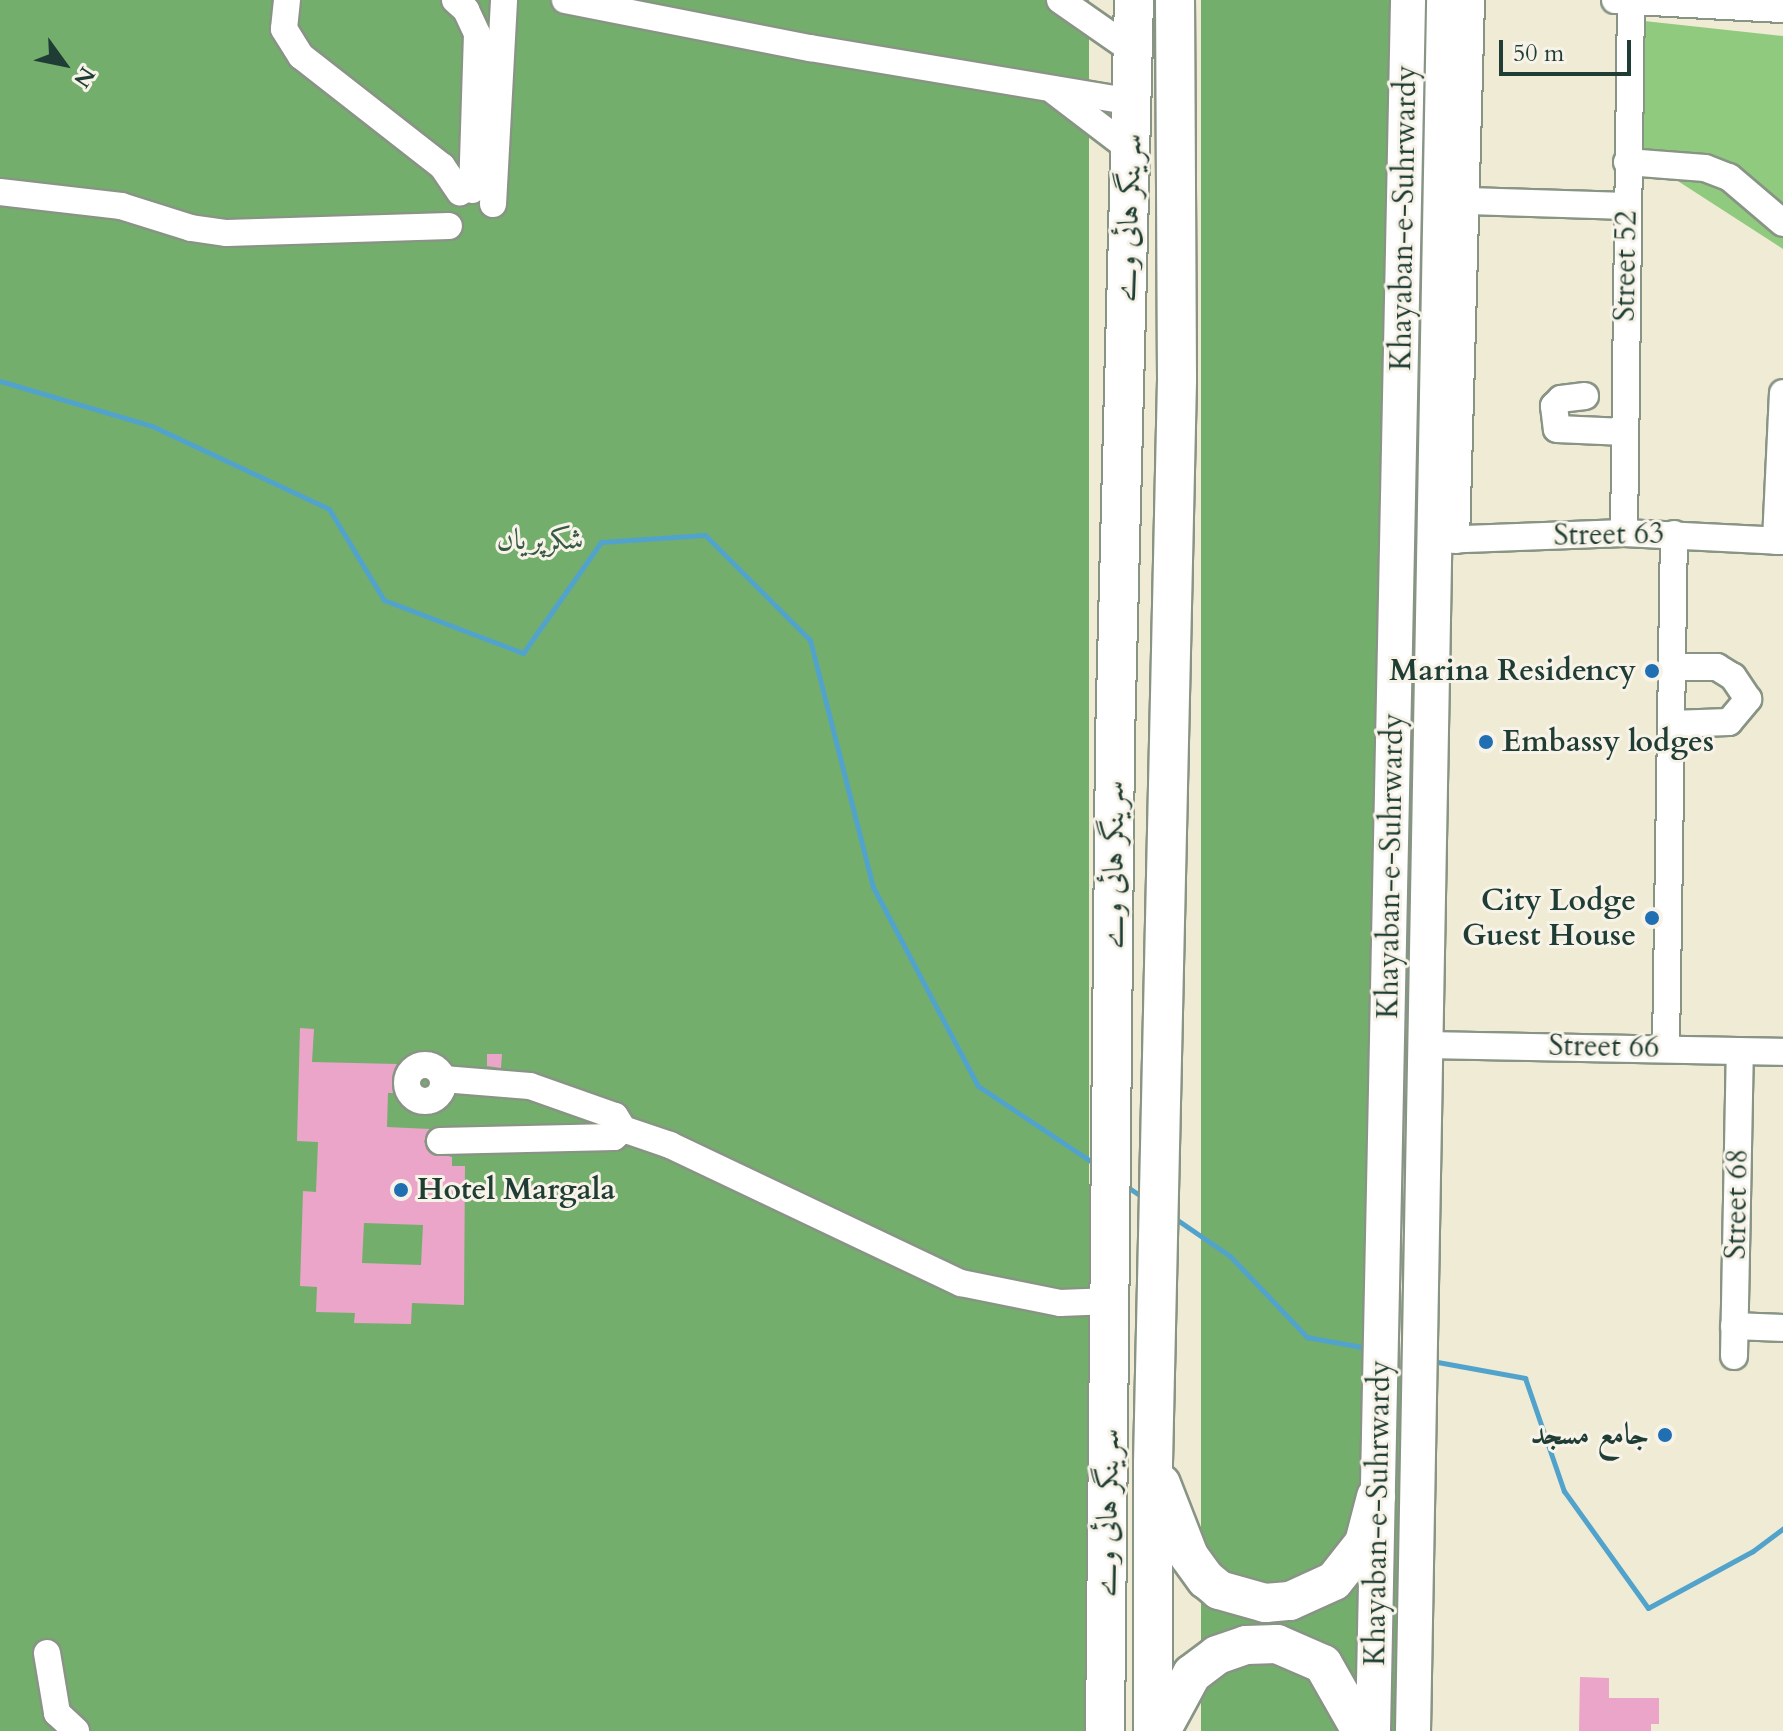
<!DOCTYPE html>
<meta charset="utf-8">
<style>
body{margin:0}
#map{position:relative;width:1783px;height:1731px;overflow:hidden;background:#f0ebd5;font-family:Cardo,Amiri,serif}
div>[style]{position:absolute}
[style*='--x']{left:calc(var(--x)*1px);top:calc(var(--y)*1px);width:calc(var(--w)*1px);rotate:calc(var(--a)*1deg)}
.green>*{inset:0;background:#90ca7e}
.forest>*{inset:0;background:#74ae6d;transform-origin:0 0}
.stream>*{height:5px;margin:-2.5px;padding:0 2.5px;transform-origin:2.5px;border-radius:2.5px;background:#52a3cc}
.building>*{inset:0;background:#eaa5c9}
.roads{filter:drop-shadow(2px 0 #889484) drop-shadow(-2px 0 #889484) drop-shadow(0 2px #889484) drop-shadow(0 -2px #889484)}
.minor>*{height:26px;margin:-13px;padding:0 13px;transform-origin:13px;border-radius:13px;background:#fff}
.minor>.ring{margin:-13px;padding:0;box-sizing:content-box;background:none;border:26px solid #fff;border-radius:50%}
.major>*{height:34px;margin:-17px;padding:0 17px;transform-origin:17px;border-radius:17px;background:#fff}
.highway>*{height:38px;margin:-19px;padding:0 19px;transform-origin:19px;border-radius:19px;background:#fff}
.dots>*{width:22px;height:22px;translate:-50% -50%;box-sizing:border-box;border:4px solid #f7f3e8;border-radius:50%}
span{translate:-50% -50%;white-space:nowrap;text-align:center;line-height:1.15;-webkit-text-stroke:6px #f7f3e8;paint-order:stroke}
.street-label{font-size:30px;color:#1f3d34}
.park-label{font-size:30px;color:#365943}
.poi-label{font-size:30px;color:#1f3d34;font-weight:700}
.right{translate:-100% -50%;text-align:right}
.left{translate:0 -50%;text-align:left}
.north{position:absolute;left:24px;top:24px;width:80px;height:80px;-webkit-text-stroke:6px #f7f3e8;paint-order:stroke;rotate:123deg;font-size:22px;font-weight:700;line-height:32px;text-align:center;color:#1f3d34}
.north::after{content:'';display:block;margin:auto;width:28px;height:36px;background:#1f3d34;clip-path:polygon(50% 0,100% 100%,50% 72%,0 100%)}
.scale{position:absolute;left:1499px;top:40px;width:132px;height:36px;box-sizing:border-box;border:4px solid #1f3d34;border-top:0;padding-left:10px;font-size:24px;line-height:28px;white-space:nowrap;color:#1f3d34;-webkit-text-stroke:6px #f7f3e8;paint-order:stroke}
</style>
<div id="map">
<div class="green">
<div style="clip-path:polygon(1635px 20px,1783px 36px,1783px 249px,1636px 154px)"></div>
</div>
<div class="forest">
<div style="left:0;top:0;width:1089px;height:1731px"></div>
<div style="left:1201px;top:0;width:199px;height:1731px"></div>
</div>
<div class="stream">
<div style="--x:0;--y:381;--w:159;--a:16.5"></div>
<div style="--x:152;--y:426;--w:195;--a:25.1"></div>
<div style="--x:329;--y:509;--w:106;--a:58.9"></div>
<div style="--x:384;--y:600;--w:149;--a:20.9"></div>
<div style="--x:523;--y:653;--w:136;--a:-54.9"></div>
<div style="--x:601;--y:542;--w:104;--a:-3.9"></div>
<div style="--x:705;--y:535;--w:148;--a:45"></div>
<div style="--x:810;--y:640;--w:255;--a:75.7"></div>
<div style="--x:873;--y:887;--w:225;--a:62.2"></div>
<div style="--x:978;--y:1086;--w:141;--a:33.7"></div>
<div style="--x:1126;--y:1186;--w:22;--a:34"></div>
<div style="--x:1173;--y:1217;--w:69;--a:34.4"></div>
<div style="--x:1230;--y:1256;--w:112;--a:46.5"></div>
<div style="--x:1307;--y:1337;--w:61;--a:10.4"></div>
<div style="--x:1432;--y:1361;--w:95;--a:10.4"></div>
<div style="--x:1525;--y:1378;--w:120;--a:71"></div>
<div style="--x:1564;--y:1491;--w:144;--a:54.3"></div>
<div style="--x:1648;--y:1608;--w:119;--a:-28.5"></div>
<div style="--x:1753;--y:1551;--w:38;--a:-37"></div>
</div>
<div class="building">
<div style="clip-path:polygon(evenodd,300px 1028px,314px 1029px,312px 1062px,397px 1064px,396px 1093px,388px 1093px,387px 1127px,430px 1129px,424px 1141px,427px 1150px,452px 1157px,452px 1166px,465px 1166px,464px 1305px,412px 1303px,411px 1324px,354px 1323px,355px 1313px,316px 1312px,317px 1287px,300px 1286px,303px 1191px,316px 1192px,318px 1142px,297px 1141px,300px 1028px,364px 1223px,423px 1225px,421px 1265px,362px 1263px,364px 1223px)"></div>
<div style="clip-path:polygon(487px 1054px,502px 1054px,501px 1068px,487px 1066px)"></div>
<div style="clip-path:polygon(1580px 1677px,1609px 1678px,1609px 1698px,1659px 1698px,1659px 1724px,1651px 1724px,1651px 1731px,1579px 1731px)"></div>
</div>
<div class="roads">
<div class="minor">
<div style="--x:287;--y:0;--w:29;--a:96"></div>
<div style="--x:284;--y:29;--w:32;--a:58"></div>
<div style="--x:301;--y:56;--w:179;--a:38"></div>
<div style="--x:442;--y:166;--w:32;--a:56"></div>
<div style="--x:455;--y:0;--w:15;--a:42"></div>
<div style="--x:466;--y:10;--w:26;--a:65"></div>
<div style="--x:477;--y:34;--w:156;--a:91.8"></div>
<div style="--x:565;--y:0;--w:250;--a:11.1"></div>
<div style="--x:810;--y:48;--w:327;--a:9.5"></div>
<div style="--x:1060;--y:0;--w:89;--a:34.9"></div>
<div style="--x:1615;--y:0;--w:168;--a:3.1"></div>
<div style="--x:1055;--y:92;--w:96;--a:37.3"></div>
<div style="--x:1627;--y:162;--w:78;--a:4.4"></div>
<div style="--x:1705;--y:168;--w:26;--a:21"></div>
<div style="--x:1729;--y:177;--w:71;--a:40.4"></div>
<div style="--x:0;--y:192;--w:122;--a:6.6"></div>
<div style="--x:121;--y:206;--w:73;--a:17.4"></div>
<div style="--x:191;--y:228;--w:36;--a:8"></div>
<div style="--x:227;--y:233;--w:222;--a:-1.8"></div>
<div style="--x:1468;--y:201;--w:159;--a:1.8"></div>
<div style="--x:493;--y:204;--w:204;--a:-86.9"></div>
<div style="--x:1585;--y:396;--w:24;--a:173"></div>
<div style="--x:1561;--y:399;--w:10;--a:135"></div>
<div style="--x:1554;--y:406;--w:23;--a:83"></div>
<div style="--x:1557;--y:429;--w:68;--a:2.5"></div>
<div style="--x:1624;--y:533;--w:533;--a:-89.25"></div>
<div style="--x:1439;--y:540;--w:185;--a:-2.2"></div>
<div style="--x:1624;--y:533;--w:159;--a:2.9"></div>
<div style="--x:1456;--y:540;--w:540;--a:-88.41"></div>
<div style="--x:1776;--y:541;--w:148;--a:-87.3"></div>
<div style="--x:1671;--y:724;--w:58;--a:-2"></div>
<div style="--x:1729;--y:722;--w:30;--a:-50"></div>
<div style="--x:1748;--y:699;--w:27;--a:-124"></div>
<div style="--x:1733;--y:677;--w:19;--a:-148"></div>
<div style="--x:1717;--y:667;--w:45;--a:180"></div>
<div style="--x:1426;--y:1045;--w:357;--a:1.1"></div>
<div style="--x:1666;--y:1047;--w:513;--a:-89.11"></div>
<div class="ring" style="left:407px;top:1065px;width:10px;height:10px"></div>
<div style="--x:443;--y:1079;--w:87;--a:4.6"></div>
<div style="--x:530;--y:1086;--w:90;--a:19.4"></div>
<div style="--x:615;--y:1116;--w:15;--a:58"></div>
<div style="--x:623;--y:1129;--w:50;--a:18.8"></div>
<div style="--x:670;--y:1145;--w:322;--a:25.4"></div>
<div style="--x:961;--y:1283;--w:101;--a:11.4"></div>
<div style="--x:1060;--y:1303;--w:52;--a:-2.2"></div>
<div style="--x:440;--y:1141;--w:174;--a:-1.3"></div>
<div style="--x:614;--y:1137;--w:12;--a:-42"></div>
<div style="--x:1734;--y:1326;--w:49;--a:2.3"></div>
<div style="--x:1734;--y:1356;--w:304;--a:-88.9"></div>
<div style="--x:47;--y:1653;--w:61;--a:80.5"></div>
<div style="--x:57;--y:1713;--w:26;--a:43"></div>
</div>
<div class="major">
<div style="--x:1373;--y:1731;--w:1731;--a:-88.84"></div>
<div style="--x:1413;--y:1731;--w:1731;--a:-88.97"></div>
</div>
<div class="highway">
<div style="--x:1161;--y:1484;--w:77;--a:68.7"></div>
<div style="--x:1189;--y:1556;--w:29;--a:54"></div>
<div style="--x:1206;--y:1579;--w:17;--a:40"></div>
<div style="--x:1219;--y:1590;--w:48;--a:15.8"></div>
<div style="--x:1265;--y:1603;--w:25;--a:-5"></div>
<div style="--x:1290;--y:1601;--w:48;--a:-24.4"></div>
<div style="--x:1334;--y:1581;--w:48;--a:-51.7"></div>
<div style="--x:1364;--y:1543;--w:48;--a:-75.4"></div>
<div style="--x:1105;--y:1731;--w:992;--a:-89.42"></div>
<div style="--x:1115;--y:739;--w:739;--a:-88.53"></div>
<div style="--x:1153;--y:1731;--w:268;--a:-90"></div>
<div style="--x:1153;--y:1463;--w:1084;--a:-88.73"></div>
<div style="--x:1177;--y:379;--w:379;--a:-90.3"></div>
<div style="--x:1161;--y:1731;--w:65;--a:-61.5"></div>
<div style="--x:1192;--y:1674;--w:31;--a:-37"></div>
<div style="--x:1217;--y:1655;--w:31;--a:-19"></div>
<div style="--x:1246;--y:1645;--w:31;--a:-2"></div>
<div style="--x:1277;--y:1644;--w:50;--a:23.5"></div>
<div style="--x:1323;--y:1664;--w:77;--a:60.4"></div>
</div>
</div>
<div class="dots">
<div style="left:1652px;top:671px;background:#1f6fb2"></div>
<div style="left:1486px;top:742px;background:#1f6fb2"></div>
<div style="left:1652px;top:918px;background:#1f6fb2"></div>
<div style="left:401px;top:1190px;background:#1f6fb2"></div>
<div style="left:1665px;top:1435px;background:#1f6fb2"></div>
</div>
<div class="street-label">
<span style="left:1129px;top:218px;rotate:-88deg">سرینگر ہائی وے</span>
<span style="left:1404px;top:218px;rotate:-89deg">Khayaban-e-Suhrwardy</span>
<span style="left:1626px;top:266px;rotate:-89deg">Street 52</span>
<span style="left:1609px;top:535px;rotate:-1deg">Street 63</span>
<span style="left:1114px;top:865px;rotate:-90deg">سرینگر ہائی وے</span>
<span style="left:1391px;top:866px;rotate:-89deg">Khayaban-e-Suhrwardy</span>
<span style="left:1604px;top:1047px;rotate:1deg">Street 66</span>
<span style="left:1737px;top:1204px;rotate:-89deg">Street 68</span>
<span style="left:1108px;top:1513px;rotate:-89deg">سرینگر ہائی وے</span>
<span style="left:1378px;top:1513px;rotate:-89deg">Khayaban-e-Suhrwardy</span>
</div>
<div class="park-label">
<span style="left:540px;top:540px">شکرپریاں</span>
</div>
<div class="poi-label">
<span class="right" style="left:1636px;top:671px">Marina Residency</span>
<span class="left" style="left:1502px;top:742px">Embassy lodges</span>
<span class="right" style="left:1636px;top:918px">City Lodge<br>Guest House</span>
<span class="left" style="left:417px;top:1190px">Hotel Margala</span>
<span class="right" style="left:1649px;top:1435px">جامع مسجد</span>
</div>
<div class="north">N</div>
<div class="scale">50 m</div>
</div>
